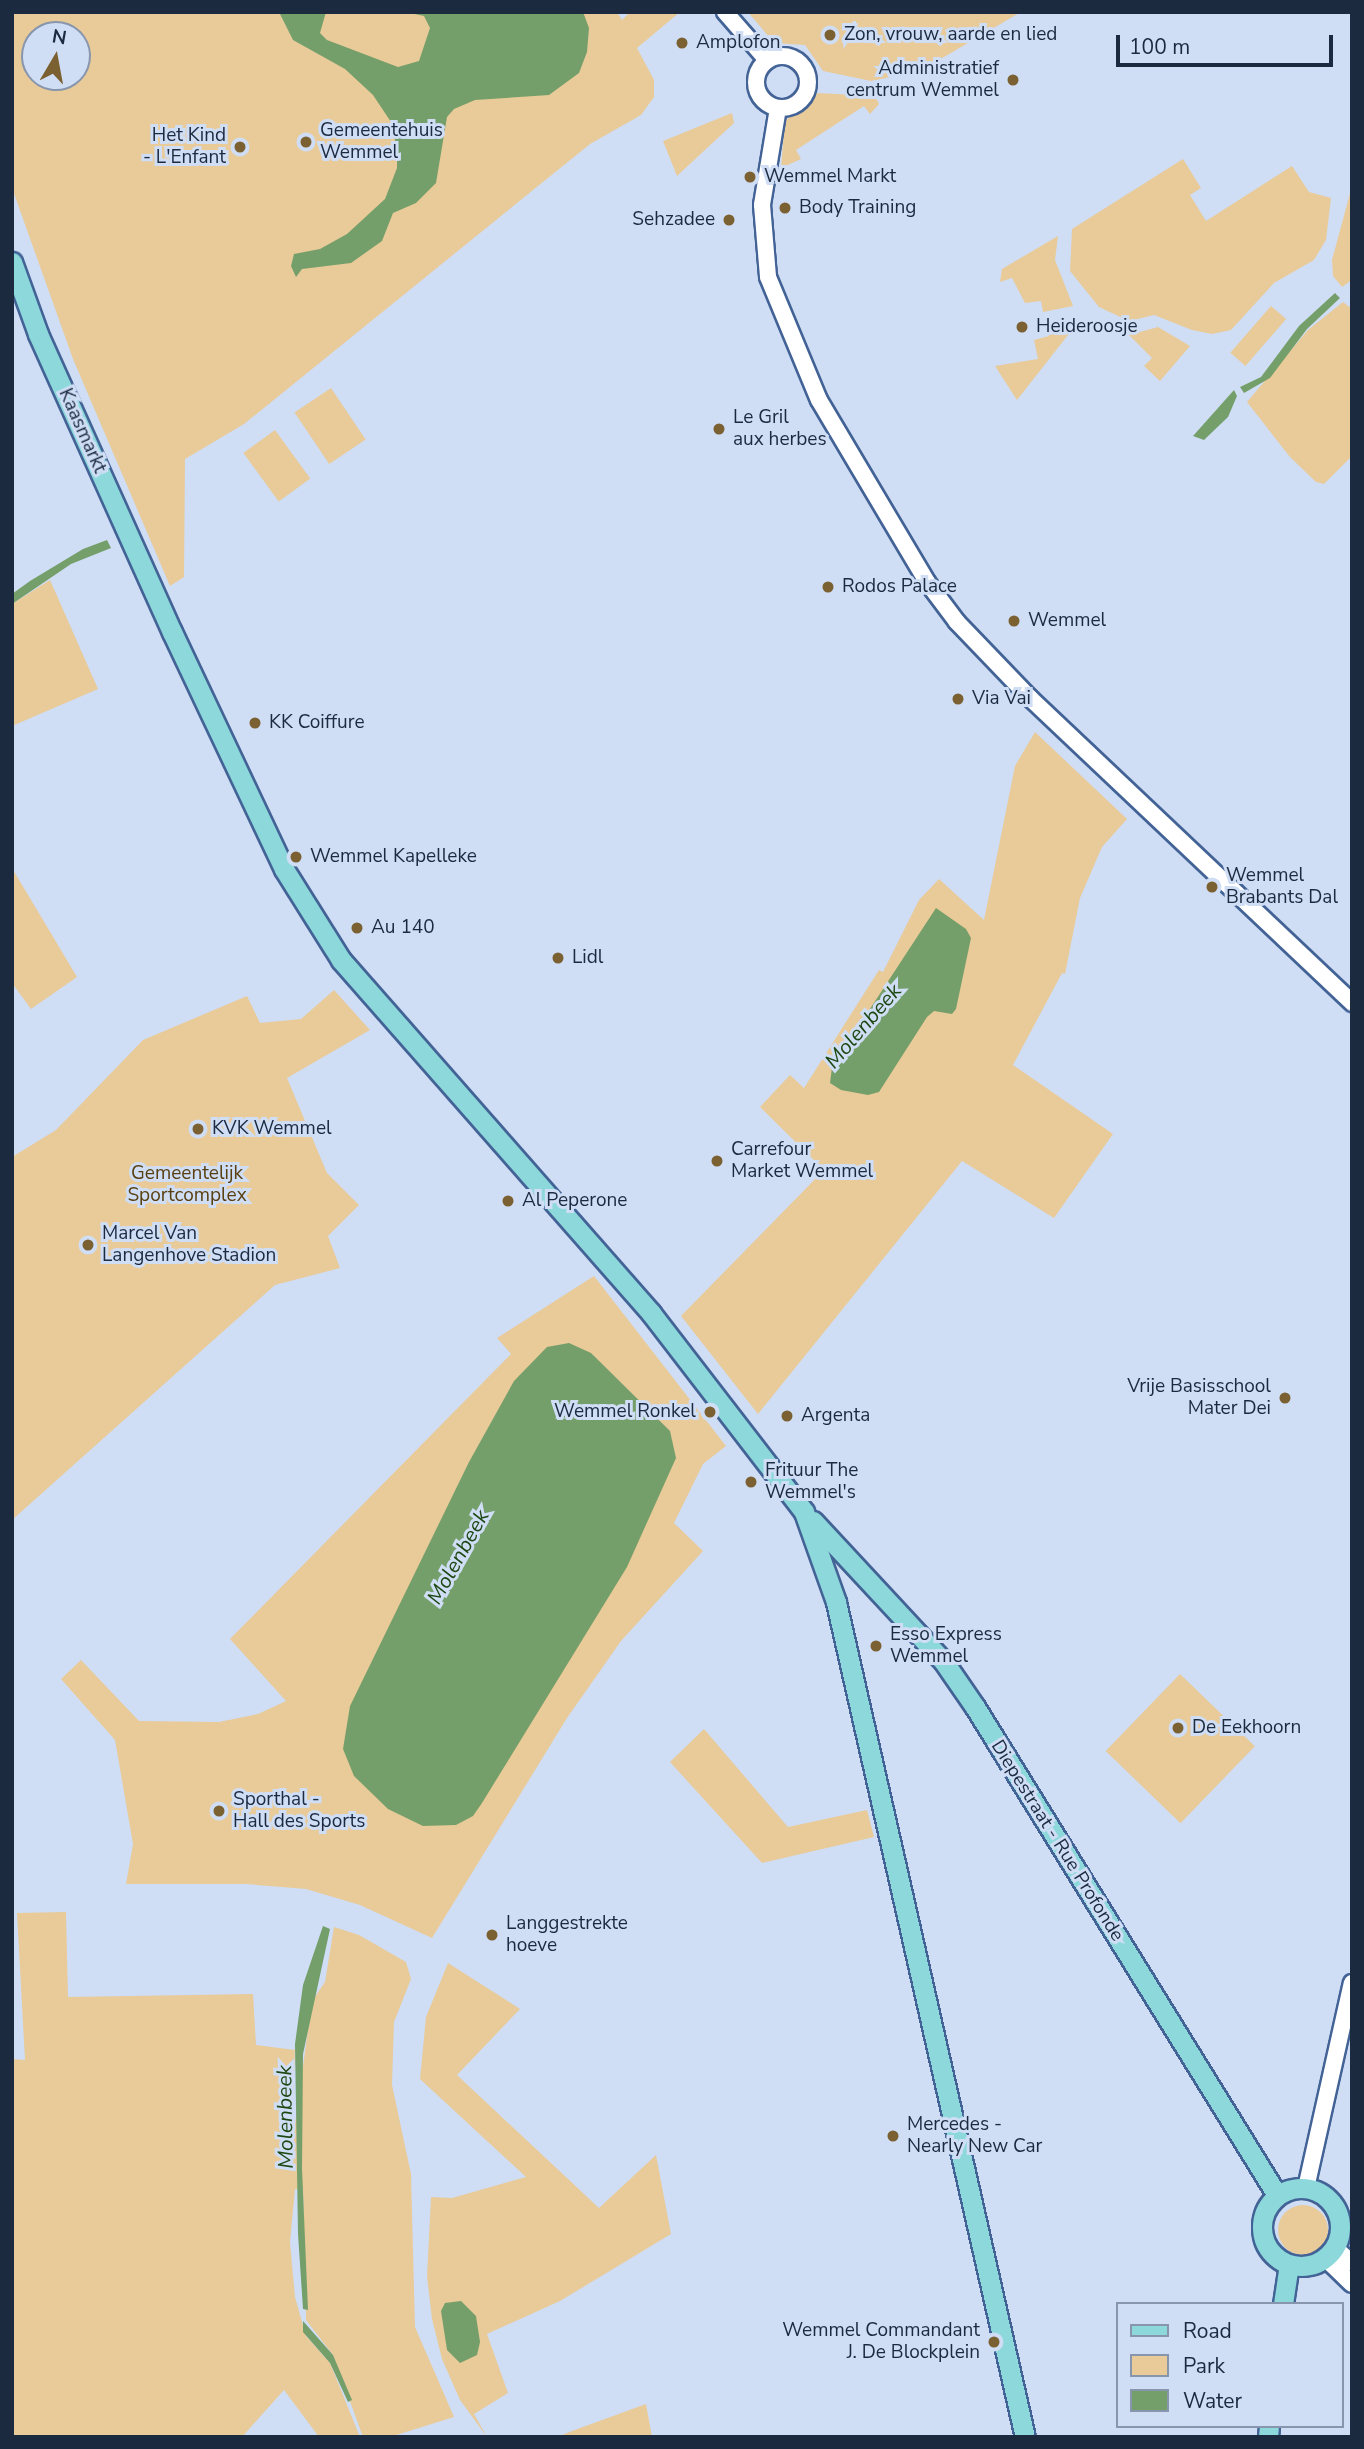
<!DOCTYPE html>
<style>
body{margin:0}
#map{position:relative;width:1364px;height:2449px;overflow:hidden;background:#cfdef5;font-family:"Nunito Sans",sans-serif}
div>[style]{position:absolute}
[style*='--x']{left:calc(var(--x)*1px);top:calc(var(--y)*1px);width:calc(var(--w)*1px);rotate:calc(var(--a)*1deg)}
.green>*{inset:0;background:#e9ca99;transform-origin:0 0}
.round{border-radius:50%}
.water>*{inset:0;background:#759f6a}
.roads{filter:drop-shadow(2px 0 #436396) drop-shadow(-2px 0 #436396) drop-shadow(0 2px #436396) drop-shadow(0 -2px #436396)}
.minor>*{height:16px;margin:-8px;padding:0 8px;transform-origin:8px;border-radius:8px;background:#fff}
.minor>.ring{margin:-8px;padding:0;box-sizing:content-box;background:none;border:16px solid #fff;border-radius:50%}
.major>*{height:19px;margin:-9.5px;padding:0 9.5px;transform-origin:9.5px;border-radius:9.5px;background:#8cd8db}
.major>.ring{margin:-9.5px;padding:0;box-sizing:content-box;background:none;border:19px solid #8cd8db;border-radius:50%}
.dots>*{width:19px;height:19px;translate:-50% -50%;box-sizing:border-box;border:4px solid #cfdef5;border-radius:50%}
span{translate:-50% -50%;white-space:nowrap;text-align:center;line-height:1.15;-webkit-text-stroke:6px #cfdef5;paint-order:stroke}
.poi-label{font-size:19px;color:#1c2a40}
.left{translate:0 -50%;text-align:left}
.right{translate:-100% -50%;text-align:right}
.street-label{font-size:19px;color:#1c2a40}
.park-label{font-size:19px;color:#593f0f}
.water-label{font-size:21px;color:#1e4812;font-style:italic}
.frame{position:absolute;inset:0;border:14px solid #1c2a40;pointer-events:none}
.legend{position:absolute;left:1116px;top:2302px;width:228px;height:126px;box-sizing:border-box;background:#cfdef5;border:2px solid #8796ad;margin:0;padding:9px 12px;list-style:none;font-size:21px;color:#1c2a40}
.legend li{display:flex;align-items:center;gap:14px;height:35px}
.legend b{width:35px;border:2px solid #8796ad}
.north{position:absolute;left:21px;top:21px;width:70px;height:70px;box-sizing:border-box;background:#cfdef5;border:2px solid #8796ad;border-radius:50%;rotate:10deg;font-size:19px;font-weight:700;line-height:28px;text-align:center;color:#1c2a40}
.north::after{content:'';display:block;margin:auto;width:24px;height:32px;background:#7b6032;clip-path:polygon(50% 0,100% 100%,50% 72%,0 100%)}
.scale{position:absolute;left:1116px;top:35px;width:217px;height:32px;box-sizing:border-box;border:4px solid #1c2a40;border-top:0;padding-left:9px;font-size:21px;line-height:24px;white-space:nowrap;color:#1c2a40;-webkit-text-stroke:5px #cfdef5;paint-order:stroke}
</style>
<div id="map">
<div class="green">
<div style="clip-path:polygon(evenodd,12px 12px,617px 12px,622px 20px,630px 12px,680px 12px,637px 48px,654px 80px,654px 97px,641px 115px,590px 144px,244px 424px,185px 459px,184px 577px,170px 586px,73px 359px,12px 188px,12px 12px,35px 35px,77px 35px,77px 77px,35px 77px,35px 35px)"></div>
<div style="clip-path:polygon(748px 12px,1021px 12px,920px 71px,871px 81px,823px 71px,805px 45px,774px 43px)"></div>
<div style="clip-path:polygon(818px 93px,875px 96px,879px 104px,870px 114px,864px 106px,796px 150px,801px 159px,781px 168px,785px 121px)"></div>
<div style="clip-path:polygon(732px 113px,734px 123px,677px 176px,663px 141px)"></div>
<div style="clip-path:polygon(1183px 159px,1201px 188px,1190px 195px,1206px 221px,1292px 166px,1309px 192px,1331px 198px,1326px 240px,1314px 260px,1274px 283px,1231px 330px,1212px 334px,1192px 330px,1154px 315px,1129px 321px,1099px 307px,1070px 271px,1072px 229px)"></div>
<div style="clip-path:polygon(1352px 186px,1352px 280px,1342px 287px,1333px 276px,1332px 260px)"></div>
<div style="clip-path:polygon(1058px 236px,1055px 260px,1073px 306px,1043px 312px,1041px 301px,1025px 303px,1012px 278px,1000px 282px,1002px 269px)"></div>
<div style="clip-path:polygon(1343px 302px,1352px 309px,1352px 456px,1324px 484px,1316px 482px,1290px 457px,1247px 402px,1308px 330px)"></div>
<div style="left:1271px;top:306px;width:20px;height:62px;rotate:41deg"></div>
<div style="clip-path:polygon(1075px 319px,1079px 321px,1017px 400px,995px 366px,1038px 359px,1034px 340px,1049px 336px,1047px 325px)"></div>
<div style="clip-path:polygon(1158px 327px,1190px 346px,1160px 381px,1144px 366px,1152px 358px,1129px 335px)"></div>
<div style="left:331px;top:388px;width:62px;height:44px;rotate:56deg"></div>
<div style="left:275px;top:430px;width:60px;height:39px;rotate:54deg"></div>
<div style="clip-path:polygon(50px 580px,98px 689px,12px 726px,12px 604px)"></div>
<div style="clip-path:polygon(1035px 732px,1127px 819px,1102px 847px,1080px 898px,1065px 974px,1062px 973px,1013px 1065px,1113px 1134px,1054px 1218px,962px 1161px,758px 1414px,681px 1316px,824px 1170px,760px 1107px,790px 1075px,804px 1088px,879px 970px,883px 972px,919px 900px,939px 879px,984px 920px,1015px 766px)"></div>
<div style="clip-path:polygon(12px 868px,77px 977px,31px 1009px,12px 983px)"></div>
<div style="clip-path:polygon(334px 990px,370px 1030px,287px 1078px,327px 1173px,359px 1205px,328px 1236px,340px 1268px,275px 1285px,12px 1520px,12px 1157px,56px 1130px,143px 1040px,247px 996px,260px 1023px,301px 1019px)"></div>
<div style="clip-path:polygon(594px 1276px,726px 1446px,703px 1464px,674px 1523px,703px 1551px,621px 1641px,567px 1718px,432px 1938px,360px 1905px,306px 1889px,246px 1884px,126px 1884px,133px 1844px,115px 1740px,61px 1679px,81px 1660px,139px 1721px,219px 1722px,258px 1714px,286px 1701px,230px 1639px,511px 1354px,497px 1338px)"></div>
<div style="left:1180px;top:1674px;width:104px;height:107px;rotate:44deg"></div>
<div style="clip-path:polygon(704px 1729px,788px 1827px,867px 1810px,874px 1837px,762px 1863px,670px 1762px)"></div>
<div style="clip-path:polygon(66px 1912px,68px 1997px,253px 1994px,256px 2045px,295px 2050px,290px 2161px,312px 2001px,325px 1982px,334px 1927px,359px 1935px,406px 1962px,411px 1979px,394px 2022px,392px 2085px,411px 2174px,415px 2327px,454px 2417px,390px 2437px,363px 2437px,333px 2355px,306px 2320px,303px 2189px,295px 2189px,290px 2242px,295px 2297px,306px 2336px,330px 2363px,360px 2437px,319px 2437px,284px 2390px,242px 2437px,12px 2437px,12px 2059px,25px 2060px,17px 1913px)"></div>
<div style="clip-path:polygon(448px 1963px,520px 2009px,457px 2075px,599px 2208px,656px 2155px,671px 2234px,560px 2301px,487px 2334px,508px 2393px,474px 2414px,487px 2437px,460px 2400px,442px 2359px,432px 2319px,427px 2277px,431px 2197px,452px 2198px,526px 2177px,420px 2079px,426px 2017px)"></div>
<div class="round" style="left:1278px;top:2205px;width:50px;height:50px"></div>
<div style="clip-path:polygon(646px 2404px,652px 2437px,557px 2437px,572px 2431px)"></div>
</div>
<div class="water">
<div style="clip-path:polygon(279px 12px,326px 12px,320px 33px,327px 40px,398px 67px,419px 61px,430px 28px,424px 16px,405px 12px,583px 12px,589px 28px,587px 52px,579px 73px,549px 95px,475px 100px,454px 109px,447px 117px,436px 183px,416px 203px,393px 213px,382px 241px,351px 263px,302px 269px,296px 277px,291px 266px,294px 254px,320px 249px,347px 234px,385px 199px,397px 168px,397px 149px,391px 122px,373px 95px,345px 69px,293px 40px)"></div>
<div style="clip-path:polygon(1335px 293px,1340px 298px,1307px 329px,1270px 378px,1244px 393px,1240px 387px,1261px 377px,1299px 326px)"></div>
<div style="clip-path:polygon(1234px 390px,1237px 396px,1228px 417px,1204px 440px,1193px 436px)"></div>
<div style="clip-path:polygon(107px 540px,111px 548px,71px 564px,12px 604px,12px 594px,30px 581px,83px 549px)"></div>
<div style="clip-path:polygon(936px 908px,966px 929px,971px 938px,956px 1009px,952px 1014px,934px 1011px,927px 1017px,879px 1092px,868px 1095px,841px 1090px,830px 1083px,832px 1067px)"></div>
<div style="clip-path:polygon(569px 1343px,591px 1353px,670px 1431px,676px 1458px,627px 1567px,482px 1803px,473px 1816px,456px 1825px,423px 1826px,388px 1809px,354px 1776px,343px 1749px,350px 1706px,469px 1462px,514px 1381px,547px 1347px)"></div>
<div style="clip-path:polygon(323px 1926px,330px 1929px,303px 2054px,302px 2168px,308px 2310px,303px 2309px,298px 2234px,295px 2044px,303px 1985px)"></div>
<div style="clip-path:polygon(461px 2301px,476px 2316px,480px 2342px,477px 2355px,460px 2363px,447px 2350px,441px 2311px,445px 2303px)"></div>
<div style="clip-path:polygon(303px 2321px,333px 2355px,352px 2400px,348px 2402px,330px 2363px,303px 2332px)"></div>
</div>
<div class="roads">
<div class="minor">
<div style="--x:725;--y:12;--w:64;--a:48.8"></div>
<div class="ring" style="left:756px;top:56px;width:36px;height:36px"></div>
<div style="--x:778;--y:108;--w:98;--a:99.4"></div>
<div style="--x:762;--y:205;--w:72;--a:85.2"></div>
<div style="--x:768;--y:277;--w:133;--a:67.5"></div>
<div style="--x:819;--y:400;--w:212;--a:59.3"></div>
<div style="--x:927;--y:582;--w:50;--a:53.1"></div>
<div style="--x:957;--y:622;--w:105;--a:46.2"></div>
<div style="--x:1030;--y:698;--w:444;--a:43.4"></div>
<div style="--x:1306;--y:2188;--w:210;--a:-77.4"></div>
<div style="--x:1334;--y:2247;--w:24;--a:42"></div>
<div style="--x:1325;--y:2258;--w:37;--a:44"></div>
</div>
<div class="major">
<div style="--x:12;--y:262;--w:77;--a:70.1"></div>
<div style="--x:38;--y:334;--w:327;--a:65.8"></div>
<div style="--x:172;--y:632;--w:262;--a:64.7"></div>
<div style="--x:284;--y:869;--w:107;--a:57.9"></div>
<div style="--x:341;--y:960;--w:470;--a:48.7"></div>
<div style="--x:651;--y:1313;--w:251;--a:52.4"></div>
<div style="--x:804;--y:1512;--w:96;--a:70.4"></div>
<div style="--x:836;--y:1602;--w:856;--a:77.25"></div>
<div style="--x:813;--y:1521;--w:192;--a:47.1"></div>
<div style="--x:944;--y:1662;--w:55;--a:55.4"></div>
<div style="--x:975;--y:1707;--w:574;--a:58.25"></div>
<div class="ring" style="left:1262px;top:2188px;width:59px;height:59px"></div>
<div style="--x:1283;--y:2304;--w:40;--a:-81.5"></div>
<div style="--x:1268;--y:2437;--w:11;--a:-85"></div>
</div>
</div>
<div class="dots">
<div style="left:830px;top:35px;background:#7b6032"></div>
<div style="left:682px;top:43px;background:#7b6032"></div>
<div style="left:1013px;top:80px;background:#7b6032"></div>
<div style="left:306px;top:142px;background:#7b6032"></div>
<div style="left:240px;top:147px;background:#7b6032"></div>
<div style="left:750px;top:177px;background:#7b6032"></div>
<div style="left:785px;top:208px;background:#7b6032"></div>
<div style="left:729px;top:220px;background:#7b6032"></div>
<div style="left:1022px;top:327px;background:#7b6032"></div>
<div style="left:719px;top:429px;background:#7b6032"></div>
<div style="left:828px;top:587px;background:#7b6032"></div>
<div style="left:1014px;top:621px;background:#7b6032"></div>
<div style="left:958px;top:699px;background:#7b6032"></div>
<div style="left:255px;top:723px;background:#7b6032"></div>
<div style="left:296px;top:857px;background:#7b6032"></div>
<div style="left:1212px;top:887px;background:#7b6032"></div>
<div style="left:357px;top:928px;background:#7b6032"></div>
<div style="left:558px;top:958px;background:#7b6032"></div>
<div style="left:198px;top:1129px;background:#7b6032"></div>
<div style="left:717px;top:1161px;background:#7b6032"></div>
<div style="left:508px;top:1201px;background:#7b6032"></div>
<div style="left:88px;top:1245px;background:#7b6032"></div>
<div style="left:1285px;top:1398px;background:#7b6032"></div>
<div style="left:710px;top:1412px;background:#7b6032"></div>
<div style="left:787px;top:1416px;background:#7b6032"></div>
<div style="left:751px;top:1482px;background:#7b6032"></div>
<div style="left:876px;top:1646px;background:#7b6032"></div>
<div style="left:1178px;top:1728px;background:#7b6032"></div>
<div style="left:219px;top:1811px;background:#7b6032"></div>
<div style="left:492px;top:1935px;background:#7b6032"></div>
<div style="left:893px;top:2136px;background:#7b6032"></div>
<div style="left:994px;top:2342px;background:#7b6032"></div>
</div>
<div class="poi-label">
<span class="left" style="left:844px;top:35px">Zon, vrouw, aarde en lied</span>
<span class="left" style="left:696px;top:43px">Amplofon</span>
<span class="right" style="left:999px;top:80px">Administratief<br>centrum Wemmel</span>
<span class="left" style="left:320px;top:142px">Gemeentehuis<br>Wemmel</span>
<span class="right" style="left:226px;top:147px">Het Kind<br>- L'Enfant</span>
<span class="left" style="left:764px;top:177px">Wemmel Markt</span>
<span class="left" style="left:799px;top:208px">Body Training</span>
<span class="right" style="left:715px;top:220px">Sehzadee</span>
<span class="left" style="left:1036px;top:327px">Heideroosje</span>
<span class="left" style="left:733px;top:429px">Le Gril<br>aux herbes</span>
<span class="left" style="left:842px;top:587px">Rodos Palace</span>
<span class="left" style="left:1028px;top:621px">Wemmel</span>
<span class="left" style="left:972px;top:699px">Via Vai</span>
<span class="left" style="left:269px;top:723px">KK Coiffure</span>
<span class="left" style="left:310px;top:857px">Wemmel Kapelleke</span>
<span class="left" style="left:1226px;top:887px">Wemmel<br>Brabants Dal</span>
<span class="left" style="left:371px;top:928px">Au 140</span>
<span class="left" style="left:572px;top:958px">Lidl</span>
<span class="left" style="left:212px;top:1129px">KVK Wemmel</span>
<span class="left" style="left:731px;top:1161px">Carrefour<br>Market Wemmel</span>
<span class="left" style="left:522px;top:1201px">Al Peperone</span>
<span class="left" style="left:102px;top:1245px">Marcel Van<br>Langenhove Stadion</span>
<span class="right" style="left:1271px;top:1398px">Vrije Basisschool<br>Mater Dei</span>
<span class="right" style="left:696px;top:1412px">Wemmel Ronkel</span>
<span class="left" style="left:801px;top:1416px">Argenta</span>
<span class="left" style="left:765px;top:1482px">Frituur The<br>Wemmel's</span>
<span class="left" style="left:890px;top:1646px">Esso Express<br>Wemmel</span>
<span class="left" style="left:1192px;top:1728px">De Eekhoorn</span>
<span class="left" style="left:233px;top:1811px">Sporthal -<br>Hall des Sports</span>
<span class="left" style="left:506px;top:1935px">Langgestrekte<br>hoeve</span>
<span class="left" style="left:907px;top:2136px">Mercedes -<br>Nearly New Car</span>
<span class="right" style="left:980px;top:2342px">Wemmel Commandant<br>J. De Blockplein</span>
</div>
<div class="street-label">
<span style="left:82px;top:431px;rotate:66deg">Kaasmarkt</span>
<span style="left:1057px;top:1841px;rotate:58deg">Diepestraat - Rue Profonde</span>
</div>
<div class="park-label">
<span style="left:187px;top:1185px">Gemeentelijk<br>Sportcomplex</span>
</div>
<div class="water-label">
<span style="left:863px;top:1026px;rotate:-49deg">Molenbeek</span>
<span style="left:458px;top:1557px;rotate:-61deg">Molenbeek</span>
<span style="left:285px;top:2117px;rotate:-91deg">Molenbeek</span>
</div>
<div class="frame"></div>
<ul class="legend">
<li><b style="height:9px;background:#8cd8db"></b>Road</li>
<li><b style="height:19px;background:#e9ca99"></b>Park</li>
<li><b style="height:19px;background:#759f6a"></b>Water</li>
</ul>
<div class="north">N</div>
<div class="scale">100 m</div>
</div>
